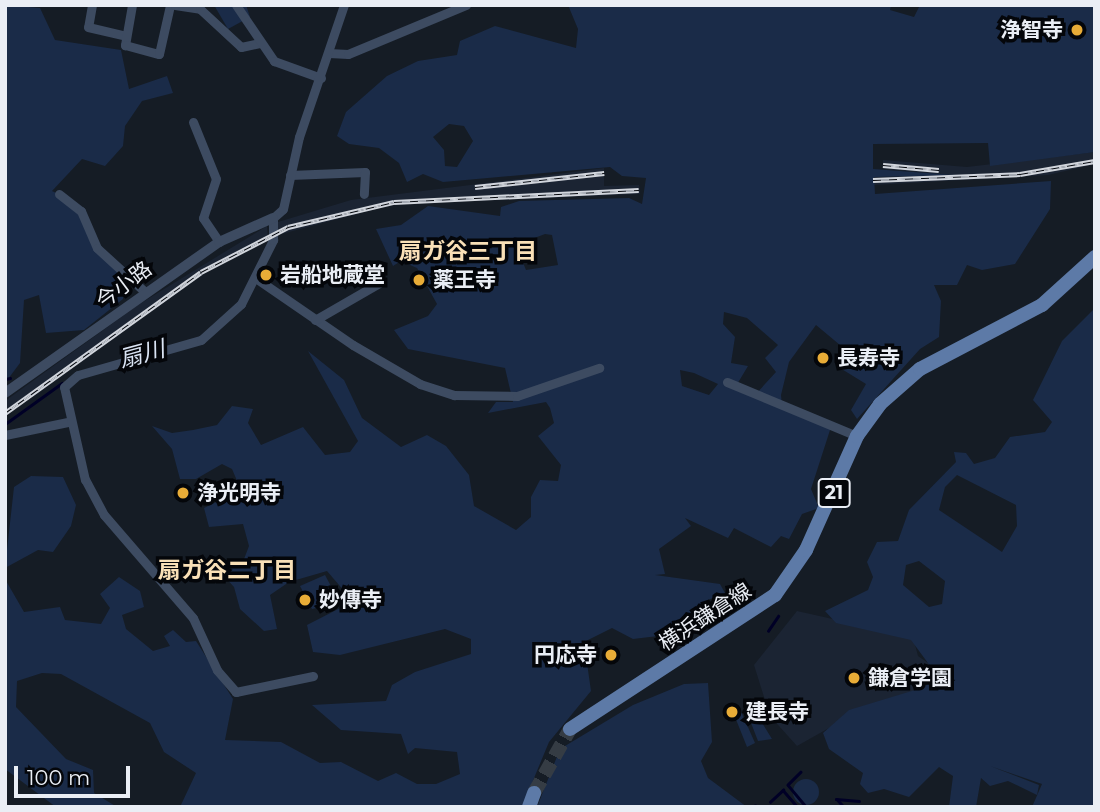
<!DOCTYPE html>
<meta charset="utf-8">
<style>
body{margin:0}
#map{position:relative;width:1100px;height:812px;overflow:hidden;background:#151c25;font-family:Montserrat,"Noto Sans JP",sans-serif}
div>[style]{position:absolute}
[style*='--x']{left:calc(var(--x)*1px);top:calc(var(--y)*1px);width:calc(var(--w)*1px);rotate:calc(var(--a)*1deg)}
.built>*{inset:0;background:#1b2433}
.green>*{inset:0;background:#1a2b48}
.round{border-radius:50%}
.stream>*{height:2.5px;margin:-1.25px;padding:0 1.25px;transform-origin:1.25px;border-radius:1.25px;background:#000026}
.primary-tunnel>*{height:14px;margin-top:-7px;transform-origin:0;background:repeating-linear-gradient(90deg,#353c44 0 14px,transparent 0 21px)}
.minor>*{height:9px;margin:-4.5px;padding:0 4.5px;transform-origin:4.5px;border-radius:4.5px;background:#3d4b61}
.tertiary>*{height:10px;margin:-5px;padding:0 5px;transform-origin:5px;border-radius:5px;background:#3d4b61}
.primary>*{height:14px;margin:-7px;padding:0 7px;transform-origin:7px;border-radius:7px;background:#5d7aa7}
.rail>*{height:5px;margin-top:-2.5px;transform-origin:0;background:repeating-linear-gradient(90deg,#04060a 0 8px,#d1d5dc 0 16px);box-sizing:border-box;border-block:2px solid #d1d5dc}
.dots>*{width:19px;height:19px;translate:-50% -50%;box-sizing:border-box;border:4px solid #04060a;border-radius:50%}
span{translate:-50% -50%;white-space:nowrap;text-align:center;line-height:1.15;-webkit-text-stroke:7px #04060a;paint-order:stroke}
.shield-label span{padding:2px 5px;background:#04060a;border:2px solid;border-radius:5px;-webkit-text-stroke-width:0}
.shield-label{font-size:19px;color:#eaeef5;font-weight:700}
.poi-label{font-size:21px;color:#eaeef5;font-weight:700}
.right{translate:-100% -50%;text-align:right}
.left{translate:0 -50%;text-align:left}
.street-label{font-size:21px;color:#eaeef5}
.neighbourhood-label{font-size:23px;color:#f9e0b7;font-weight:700}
.water-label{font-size:23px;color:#dae4f4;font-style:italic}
.frame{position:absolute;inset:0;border:7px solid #eaeef5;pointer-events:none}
.scale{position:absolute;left:14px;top:766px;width:116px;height:32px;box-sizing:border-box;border:4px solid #eaeef5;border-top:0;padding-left:9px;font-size:21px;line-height:24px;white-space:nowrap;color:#eaeef5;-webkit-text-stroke:5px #04060a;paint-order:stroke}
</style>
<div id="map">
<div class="built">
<div style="clip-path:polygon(1095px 152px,1095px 164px,1048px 175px,874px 185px,873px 177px,953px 175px,883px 169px,883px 160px,967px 167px)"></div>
<div style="clip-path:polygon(604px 168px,604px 186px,639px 185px,640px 194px,393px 204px,278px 235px,278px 222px,351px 200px)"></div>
<div style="clip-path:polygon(267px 226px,268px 239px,216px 265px,5px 416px,5px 401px,138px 305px)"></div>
<div style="clip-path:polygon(797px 611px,913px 637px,918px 656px,931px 665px,949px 664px,950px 691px,829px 728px,797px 746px,770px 716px,754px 665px)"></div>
</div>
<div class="green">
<div style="clip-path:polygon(5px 5px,40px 8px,55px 40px,121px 50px,129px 89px,167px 76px,173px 93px,142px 101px,125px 126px,123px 146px,105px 166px,82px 159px,52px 191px,77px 203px,107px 261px,126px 281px,123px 299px,84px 330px,46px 333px,39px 295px,24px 300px,20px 363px,5px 383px)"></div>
<div style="clip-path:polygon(214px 5px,246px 5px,250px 17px,228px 29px)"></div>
<div style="clip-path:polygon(evenodd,568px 5px,891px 5px,890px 10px,914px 17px,920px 5px,1095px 5px,1095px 152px,990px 166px,988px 143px,873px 144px,873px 169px,954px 175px,874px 177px,875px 194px,1051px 181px,1050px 209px,1015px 264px,982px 270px,967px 265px,957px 285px,934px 285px,941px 301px,939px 337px,920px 349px,857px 419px,851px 410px,866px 384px,840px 368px,849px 358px,846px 350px,816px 325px,789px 362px,781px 395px,782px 405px,831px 427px,811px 489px,819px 508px,802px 514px,789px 539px,781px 536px,771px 547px,734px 528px,728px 538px,685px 518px,691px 526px,659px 549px,665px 574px,655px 575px,720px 584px,725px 593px,703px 602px,683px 633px,633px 639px,612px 628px,584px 642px,591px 691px,549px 742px,522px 807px,180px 807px,196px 773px,164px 752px,150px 723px,61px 674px,42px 673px,17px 681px,16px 707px,66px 759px,93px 770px,94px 793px,117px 807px,56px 807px,5px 769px,5px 579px,24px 612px,60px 607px,65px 620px,101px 624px,110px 608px,100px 594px,119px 577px,140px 591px,144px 607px,122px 615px,126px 629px,153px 651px,170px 646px,164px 636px,173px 630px,186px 642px,196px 641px,233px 699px,225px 740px,281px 742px,320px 763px,341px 762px,378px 781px,396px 773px,417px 784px,436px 784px,460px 774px,457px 752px,415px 748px,408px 754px,401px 734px,341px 730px,312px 705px,386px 701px,392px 685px,415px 672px,471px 654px,471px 639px,445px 629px,340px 655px,313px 652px,307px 625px,344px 606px,345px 592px,327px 571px,289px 582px,270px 595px,277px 629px,264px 631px,240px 609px,234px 587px,223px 575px,244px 559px,249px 546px,243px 524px,209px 527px,204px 508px,241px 490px,232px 469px,222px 464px,196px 479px,180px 479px,172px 449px,152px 426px,172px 433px,193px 430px,217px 425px,232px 406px,253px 409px,248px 423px,261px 445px,303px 427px,325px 455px,350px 452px,358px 441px,308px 351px,344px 380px,362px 418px,401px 447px,427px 435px,446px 446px,469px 475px,474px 506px,516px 530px,531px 517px,531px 497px,540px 480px,558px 481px,561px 465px,538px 436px,554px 423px,550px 408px,546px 402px,488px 413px,496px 402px,513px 402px,505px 368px,408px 349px,394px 330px,428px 316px,437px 304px,417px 268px,401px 261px,393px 266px,376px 229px,401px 225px,428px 206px,500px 216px,501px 207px,519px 201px,629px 198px,642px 204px,646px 178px,622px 176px,610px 167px,443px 182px,423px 174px,407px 182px,399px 163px,379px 148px,349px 144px,337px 136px,346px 112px,387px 76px,418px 61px,457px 55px,460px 41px,495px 26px,576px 48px,578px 29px,568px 5px,449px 124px,464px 126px,473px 141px,457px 167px,445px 166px,444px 150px,433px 137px,449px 124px,568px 5px,545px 234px,552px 235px,558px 265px,526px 270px,516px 245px,545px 234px,568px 5px,724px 312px,747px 318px,778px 345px,765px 358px,776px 372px,755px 395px,736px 386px,748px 366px,731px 363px,735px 337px,723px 324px,724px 312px,568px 5px,680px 370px,694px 373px,718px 384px,709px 395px,682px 386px,680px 370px)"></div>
<div style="clip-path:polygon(evenodd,1095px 308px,1095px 807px,1032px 807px,1042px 784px,990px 766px,1039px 785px,1037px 795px,1008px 781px,990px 786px,981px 778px,976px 807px,949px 807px,953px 776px,939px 767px,909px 797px,884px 789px,868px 793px,860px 784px,863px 773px,829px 749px,823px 733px,849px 710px,925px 687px,936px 674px,911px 640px,836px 623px,825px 611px,868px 590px,873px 577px,867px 562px,877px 542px,898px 541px,909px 510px,956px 462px,954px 452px,966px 453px,974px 464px,995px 458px,1010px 437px,1045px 432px,1052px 422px,1033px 400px,1062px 341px,1095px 308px,957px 475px,1016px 505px,1017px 526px,1002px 552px,939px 510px,945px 487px,957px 475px,1095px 308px,919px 561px,945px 581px,942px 604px,929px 607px,903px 585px,906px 565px,919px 561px)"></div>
<div style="clip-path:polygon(31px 476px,63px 477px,76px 505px,71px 526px,53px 552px,38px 550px,5px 568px,14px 487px)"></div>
<div style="clip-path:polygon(325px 575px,340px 603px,312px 609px,300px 586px)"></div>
<div style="clip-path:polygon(708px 683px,712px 742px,701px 761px,708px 778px,747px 807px,537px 807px,560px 749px,633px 705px,684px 684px)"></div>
<div style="clip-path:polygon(754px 707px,759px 718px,772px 739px,758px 741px,746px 710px)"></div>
<div style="clip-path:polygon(740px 709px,755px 743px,747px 747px,733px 712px)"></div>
<div class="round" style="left:793px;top:779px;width:26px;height:26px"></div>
</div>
<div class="stream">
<div style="--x:5;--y:379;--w:5;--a:-11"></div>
<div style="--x:5;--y:424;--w:70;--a:-35.7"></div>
<div style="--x:768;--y:631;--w:18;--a:-56"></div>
<div style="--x:801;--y:772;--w:18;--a:135"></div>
<div style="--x:788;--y:785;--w:26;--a:50"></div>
<div style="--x:836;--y:799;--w:23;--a:5"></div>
<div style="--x:837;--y:799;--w:11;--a:49"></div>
<div style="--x:770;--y:802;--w:18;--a:-43"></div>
<div style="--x:783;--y:790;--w:23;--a:49"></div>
<div style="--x:755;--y:807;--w:1;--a:-90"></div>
</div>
<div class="primary-tunnel">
<div style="--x:534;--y:793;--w:73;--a:-60.6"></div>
</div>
<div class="minor">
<div style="--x:92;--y:5;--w:22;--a:100"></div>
<div style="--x:88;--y:27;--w:39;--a:13"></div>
<div style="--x:132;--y:5;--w:41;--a:99.9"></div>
<div style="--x:125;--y:45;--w:35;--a:15"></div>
<div style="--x:159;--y:54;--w:50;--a:-77.3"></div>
<div style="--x:175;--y:5;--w:25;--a:9"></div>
<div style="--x:200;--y:9;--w:56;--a:42.8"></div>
<div style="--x:241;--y:47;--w:19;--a:-12"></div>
<div style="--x:236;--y:5;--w:68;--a:55.8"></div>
<div style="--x:274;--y:61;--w:50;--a:19.9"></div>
<div style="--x:329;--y:53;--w:19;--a:3"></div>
<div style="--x:348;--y:54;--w:128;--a:-22.6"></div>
<div style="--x:193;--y:122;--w:61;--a:68"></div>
<div style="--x:216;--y:179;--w:41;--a:108.4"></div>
<div style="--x:203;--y:218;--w:29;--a:56"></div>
<div style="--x:290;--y:175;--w:75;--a:-2.3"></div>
<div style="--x:365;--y:172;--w:22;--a:93"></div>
<div style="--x:59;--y:194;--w:28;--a:38"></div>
<div style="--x:81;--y:211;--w:40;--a:66.6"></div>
<div style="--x:97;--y:248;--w:65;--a:42.5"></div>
<div style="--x:257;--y:279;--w:116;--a:34.5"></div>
<div style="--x:353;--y:345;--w:78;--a:30.2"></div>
<div style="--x:420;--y:384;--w:36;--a:18"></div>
<div style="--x:454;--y:395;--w:63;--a:0.9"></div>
<div style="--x:517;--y:396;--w:87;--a:-18.9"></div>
<div style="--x:315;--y:320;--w:74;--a:-30"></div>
<div style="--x:727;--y:382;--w:141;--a:22.6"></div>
<div style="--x:5;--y:435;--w:64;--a:-11.7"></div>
<div style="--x:313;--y:676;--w:79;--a:168.3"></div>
<div style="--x:236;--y:692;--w:29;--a:-131"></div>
<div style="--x:217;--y:670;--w:57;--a:-114.8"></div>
<div style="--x:193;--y:618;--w:136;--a:-130.8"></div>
<div style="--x:104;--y:515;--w:40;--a:-118"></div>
<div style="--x:85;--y:480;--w:95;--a:-102.7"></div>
<div style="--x:64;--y:387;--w:18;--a:-41"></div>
<div style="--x:78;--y:375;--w:128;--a:-15.9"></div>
<div style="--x:201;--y:340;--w:54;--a:-42"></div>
<div style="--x:241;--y:304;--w:72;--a:-63.4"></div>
<div style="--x:273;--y:240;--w:22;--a:-90"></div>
<div style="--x:273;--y:218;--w:13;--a:-42"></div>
<div style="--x:283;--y:209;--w:74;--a:-77.5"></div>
<div style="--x:299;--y:137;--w:139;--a:-71.2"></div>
</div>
<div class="tertiary">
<div style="--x:5;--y:393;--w:262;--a:-35.2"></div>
<div style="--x:219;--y:242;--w:59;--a:-24"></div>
</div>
<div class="primary">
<div style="--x:570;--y:729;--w:245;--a:-33.2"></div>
<div style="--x:775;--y:595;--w:55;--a:-55.4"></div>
<div style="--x:806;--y:550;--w:125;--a:-65.9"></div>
<div style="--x:857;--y:436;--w:39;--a:-54"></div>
<div style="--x:880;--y:404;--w:53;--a:-41.2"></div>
<div style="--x:920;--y:369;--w:138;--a:-27.7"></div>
<div style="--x:1042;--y:305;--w:72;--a:-42.2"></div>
<div style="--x:529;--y:807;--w:15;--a:-70"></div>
</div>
<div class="rail">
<div style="--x:883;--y:165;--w:56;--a:5.1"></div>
<div style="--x:873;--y:180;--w:147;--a:-2.3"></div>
<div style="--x:1020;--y:174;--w:76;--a:-9.8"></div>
<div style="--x:475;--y:187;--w:130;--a:-6.2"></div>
<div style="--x:5;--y:413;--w:241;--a:-35.7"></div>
<div style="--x:201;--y:272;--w:98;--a:-27.3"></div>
<div style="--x:288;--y:227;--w:109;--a:-13.3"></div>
<div style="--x:394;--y:202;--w:245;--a:-2.8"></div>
</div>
<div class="dots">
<div style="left:1077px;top:30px;background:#e8ac37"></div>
<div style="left:266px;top:275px;background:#e8ac37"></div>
<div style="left:419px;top:280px;background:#e8ac37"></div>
<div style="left:823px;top:358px;background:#e8ac37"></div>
<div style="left:183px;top:493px;background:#e8ac37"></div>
<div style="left:305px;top:600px;background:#e8ac37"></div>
<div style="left:611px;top:655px;background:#e8ac37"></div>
<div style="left:854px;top:678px;background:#e8ac37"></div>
<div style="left:732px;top:712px;background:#e8ac37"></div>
</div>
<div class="shield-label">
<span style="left:834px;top:493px">21</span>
</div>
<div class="poi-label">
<span class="right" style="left:1063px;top:30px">浄智寺</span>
<span class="left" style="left:280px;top:275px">岩船地蔵堂</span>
<span class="left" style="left:433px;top:280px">薬王寺</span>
<span class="left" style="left:837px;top:358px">長寿寺</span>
<span class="left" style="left:197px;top:493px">浄光明寺</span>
<span class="left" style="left:319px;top:600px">妙傳寺</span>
<span class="right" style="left:597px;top:655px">円応寺</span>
<span class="left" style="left:868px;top:678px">鎌倉学園</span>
<span class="left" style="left:746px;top:712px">建長寺</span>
</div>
<div class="street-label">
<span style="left:124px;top:285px;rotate:-37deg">今小路</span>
<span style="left:705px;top:617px;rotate:-33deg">横浜鎌倉線</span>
</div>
<div class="neighbourhood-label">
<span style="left:468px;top:251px">扇ガ谷三丁目</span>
<span style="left:227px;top:570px">扇ガ谷二丁目</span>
</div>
<div class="water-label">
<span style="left:142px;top:354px;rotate:-15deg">扇川</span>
</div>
<div class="frame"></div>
<div class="scale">100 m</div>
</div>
